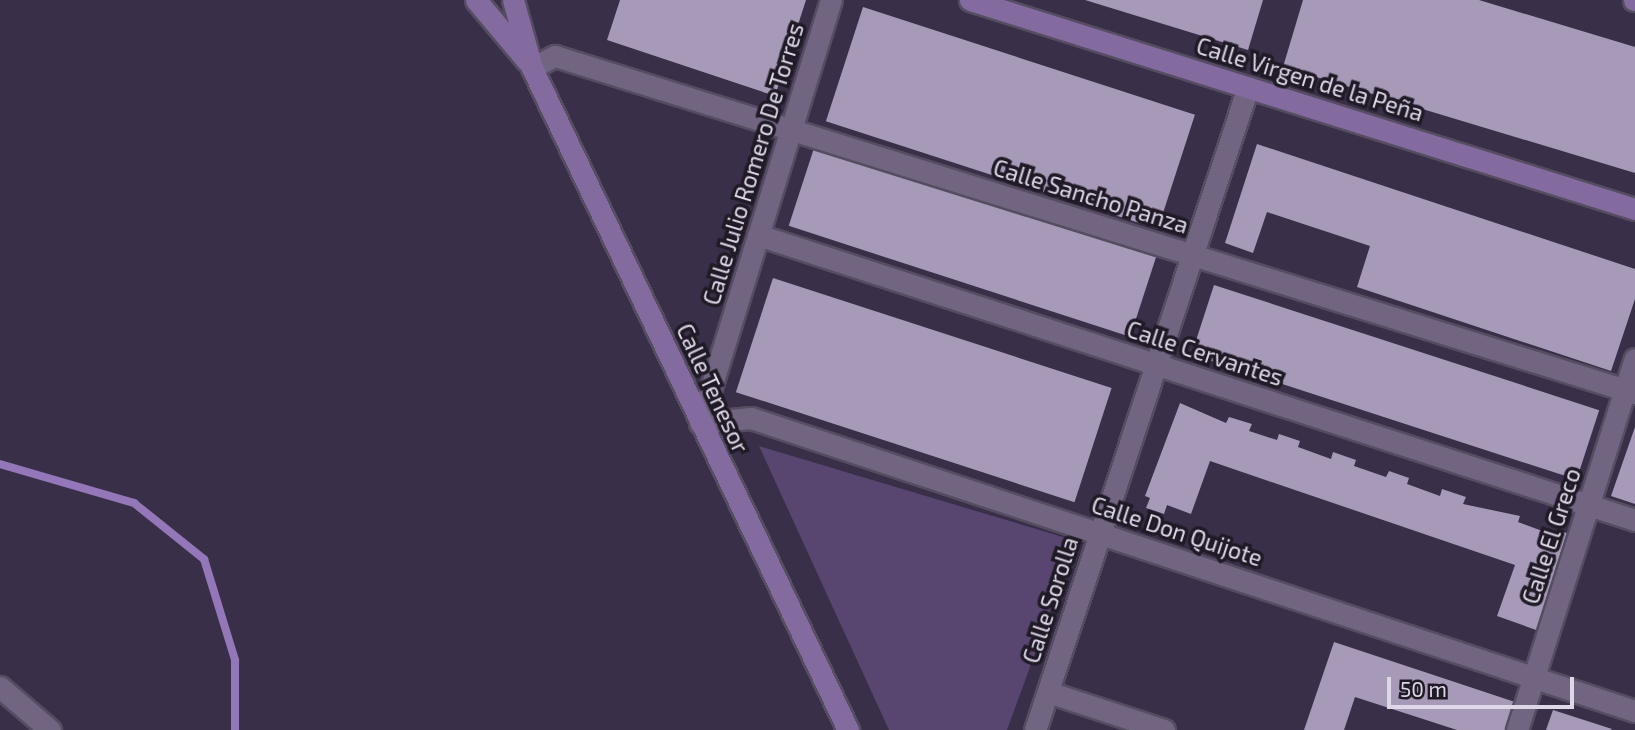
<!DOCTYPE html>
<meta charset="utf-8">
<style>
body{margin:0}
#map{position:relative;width:1635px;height:730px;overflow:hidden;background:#3a2f48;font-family:"Exo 2",sans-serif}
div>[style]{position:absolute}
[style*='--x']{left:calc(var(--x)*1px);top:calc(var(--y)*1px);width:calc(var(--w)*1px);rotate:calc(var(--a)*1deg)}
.green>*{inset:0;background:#594670}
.stream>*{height:8px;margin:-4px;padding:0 4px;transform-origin:4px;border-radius:4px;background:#9477b8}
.building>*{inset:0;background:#a69ab8;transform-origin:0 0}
.roads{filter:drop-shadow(2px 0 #564d62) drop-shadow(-2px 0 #564d62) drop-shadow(0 2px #564d62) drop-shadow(0 -2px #564d62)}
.street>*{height:21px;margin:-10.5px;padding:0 10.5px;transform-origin:10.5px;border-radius:10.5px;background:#716581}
.secondary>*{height:21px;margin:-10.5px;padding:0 10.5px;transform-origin:10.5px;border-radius:10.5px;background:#836b9f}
span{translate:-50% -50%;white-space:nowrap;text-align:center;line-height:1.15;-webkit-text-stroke:7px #1f1a26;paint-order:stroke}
.street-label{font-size:23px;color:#ddd7e7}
.scale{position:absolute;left:1387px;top:677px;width:187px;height:32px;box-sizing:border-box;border:4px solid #ddd7e7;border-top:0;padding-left:9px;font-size:21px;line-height:24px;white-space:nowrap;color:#ddd7e7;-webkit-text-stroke:5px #1f1a26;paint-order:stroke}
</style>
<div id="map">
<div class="green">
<div style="clip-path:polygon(759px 446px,1076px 541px,1007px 730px,889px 730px)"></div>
</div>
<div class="stream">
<div style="--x:0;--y:464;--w:140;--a:16.2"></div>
<div style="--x:134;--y:503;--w:90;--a:38.7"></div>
<div style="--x:204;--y:559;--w:106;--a:72.9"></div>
<div style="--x:235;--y:660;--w:70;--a:90"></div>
</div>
<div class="building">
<div style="clip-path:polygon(620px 0,806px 0,775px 96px,607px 40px)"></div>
<div style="clip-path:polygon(1085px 0,1263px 0,1248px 50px)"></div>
<div style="clip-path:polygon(1303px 0,1479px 0,1635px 47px,1635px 173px,1283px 67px)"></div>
<div style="left:863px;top:7px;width:349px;height:120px;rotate:18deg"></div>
<div style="clip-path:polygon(1257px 144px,1635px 269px,1635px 299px,1611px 371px,1357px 287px,1370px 246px,1267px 212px,1253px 253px,1225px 243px)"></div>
<div style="left:815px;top:145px;width:359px;height:85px;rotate:18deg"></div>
<div style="left:773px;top:278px;width:356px;height:120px;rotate:18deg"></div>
<div style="left:1214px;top:285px;width:405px;height:73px;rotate:18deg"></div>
<div style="clip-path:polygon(1180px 403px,1226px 423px,1229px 417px,1252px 424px,1249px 431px,1277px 440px,1279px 434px,1300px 441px,1298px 447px,1331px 459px,1333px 452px,1356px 460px,1354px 466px,1386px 477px,1389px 471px,1409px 478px,1407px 484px,1440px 496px,1442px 489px,1466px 497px,1463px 504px,1520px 516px,1518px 522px,1556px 536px,1558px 530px,1572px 535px,1539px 631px,1497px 616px,1515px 565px,1210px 461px,1191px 514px,1167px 505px,1164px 514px,1146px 508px,1150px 498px,1145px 496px)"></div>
<div style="clip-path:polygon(1635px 427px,1635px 504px,1611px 496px)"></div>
<div style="clip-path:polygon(1334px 642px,1518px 703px,1509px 730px,1457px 730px,1355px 697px,1344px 730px,1304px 730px)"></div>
<div style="clip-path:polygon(1553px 710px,1612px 729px,1611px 730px,1546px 730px)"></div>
</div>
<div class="roads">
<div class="street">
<div style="--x:831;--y:0;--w:443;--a:107.2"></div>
<div style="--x:700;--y:423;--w:51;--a:-5.6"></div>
<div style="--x:751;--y:418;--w:931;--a:18.34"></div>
<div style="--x:532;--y:68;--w:26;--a:-28"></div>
<div style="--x:555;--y:56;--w:1131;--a:17.33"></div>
<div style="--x:758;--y:235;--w:922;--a:18"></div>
<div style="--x:0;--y:687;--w:66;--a:40.7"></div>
<div style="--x:1048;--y:692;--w:122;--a:18.1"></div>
<div style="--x:1035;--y:730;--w:677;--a:-71.67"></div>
<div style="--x:1517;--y:730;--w:389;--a:-72.4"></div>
</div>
<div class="secondary">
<div style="--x:476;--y:0;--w:80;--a:50.1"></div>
<div style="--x:513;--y:0;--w:71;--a:74.4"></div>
<div style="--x:532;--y:68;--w:734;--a:64.48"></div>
<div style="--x:970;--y:0;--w:697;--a:17.45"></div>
<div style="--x:1634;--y:0;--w:1;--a:0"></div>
</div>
</div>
<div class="street-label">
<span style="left:1310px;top:79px;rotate:17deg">Calle Virgen de la Peña</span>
<span style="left:753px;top:164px;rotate:-73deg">Calle Julio Romero De Torres</span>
<span style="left:1091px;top:196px;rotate:17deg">Calle Sancho Panza</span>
<span style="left:1205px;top:353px;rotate:18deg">Calle Cervantes</span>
<span style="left:713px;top:388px;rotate:65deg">Calle Tenesor</span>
<span style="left:1177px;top:531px;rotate:18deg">Calle Don Quijote</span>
<span style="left:1551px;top:536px;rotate:-72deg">Calle El Greco</span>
<span style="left:1050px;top:600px;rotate:-72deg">Calle Sorolla</span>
</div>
<div class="scale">50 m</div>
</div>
